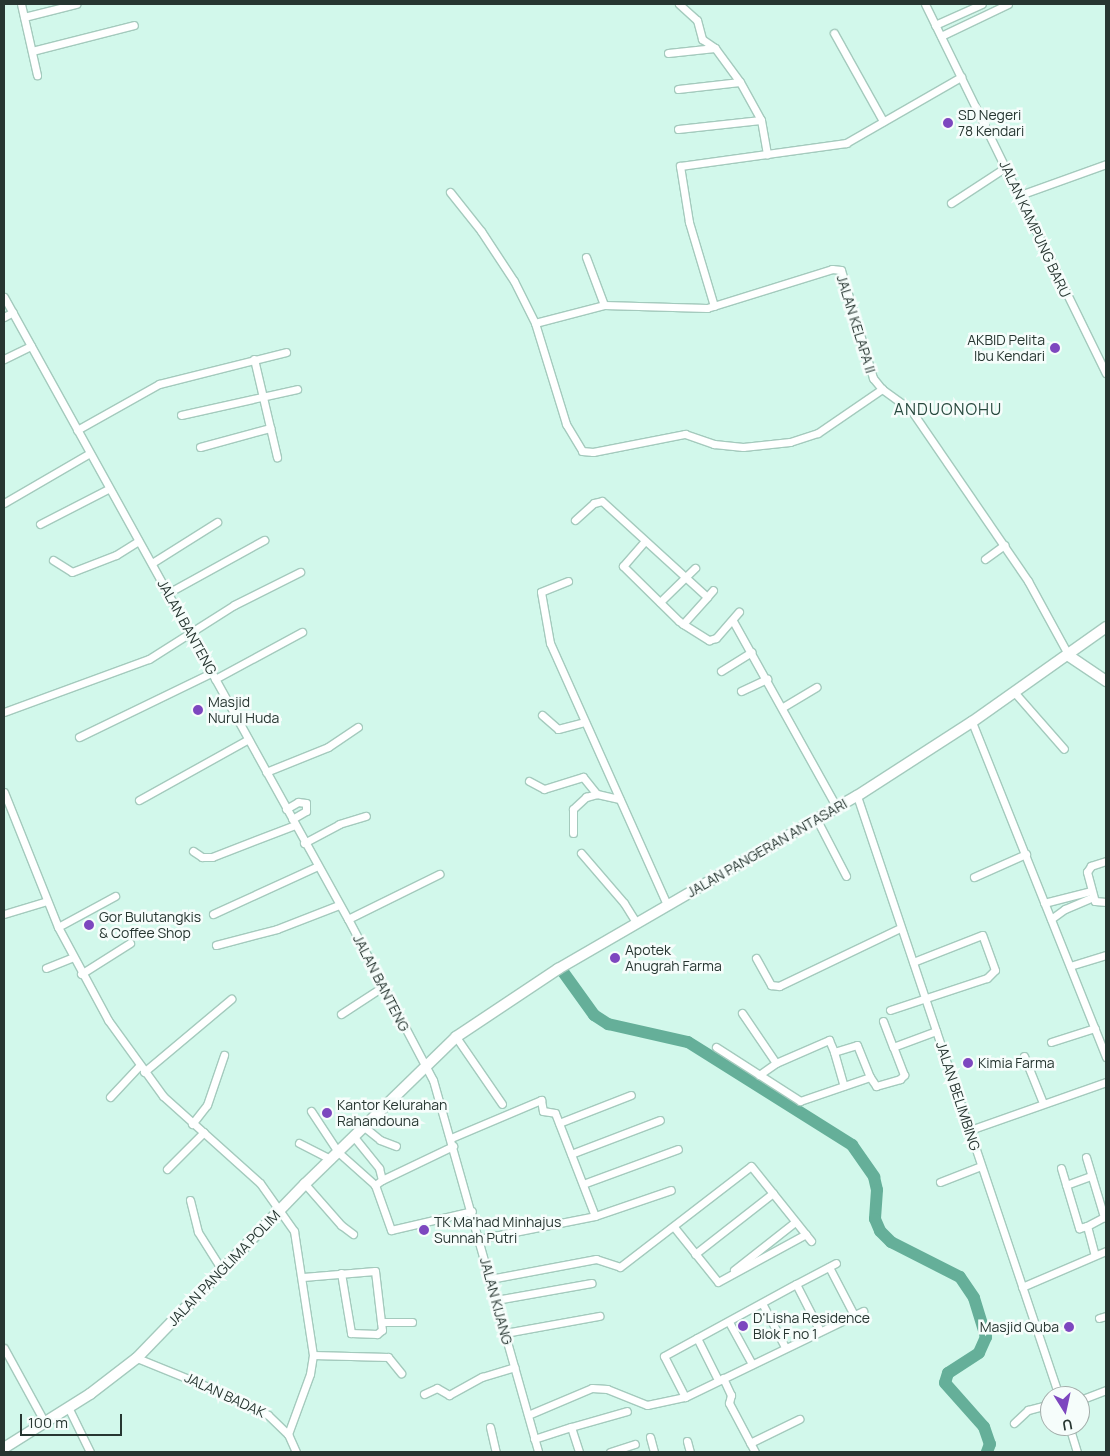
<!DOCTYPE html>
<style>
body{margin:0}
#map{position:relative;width:1110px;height:1456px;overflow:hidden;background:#d2f8eb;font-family:Manrope,sans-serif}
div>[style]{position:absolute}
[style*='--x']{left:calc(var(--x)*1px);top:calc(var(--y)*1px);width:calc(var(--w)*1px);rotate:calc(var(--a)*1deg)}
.river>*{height:12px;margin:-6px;padding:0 6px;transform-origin:6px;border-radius:6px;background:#65af99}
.roads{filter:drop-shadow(1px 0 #a4cabd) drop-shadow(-1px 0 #a4cabd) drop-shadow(0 1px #a4cabd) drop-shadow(0 -1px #a4cabd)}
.street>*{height:7px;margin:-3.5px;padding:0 3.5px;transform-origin:3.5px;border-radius:3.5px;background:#fff}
.secondary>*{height:10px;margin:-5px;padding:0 5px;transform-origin:5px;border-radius:5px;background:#fff}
.dots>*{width:14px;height:14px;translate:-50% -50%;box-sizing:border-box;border:2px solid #f6fdfb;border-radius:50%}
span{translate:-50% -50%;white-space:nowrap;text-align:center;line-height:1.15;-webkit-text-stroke:5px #f6fdfb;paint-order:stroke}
.poi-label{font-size:14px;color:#273631}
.left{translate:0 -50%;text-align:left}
.right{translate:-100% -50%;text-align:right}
.street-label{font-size:14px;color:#273631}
.quarter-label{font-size:16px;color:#284a3f;letter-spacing:1px}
.frame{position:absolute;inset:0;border:5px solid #273631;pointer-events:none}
.north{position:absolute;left:1040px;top:1386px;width:50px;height:50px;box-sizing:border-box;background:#f6fdfb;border:1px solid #a3adaa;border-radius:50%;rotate:170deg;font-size:14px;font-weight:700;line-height:20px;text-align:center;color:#273631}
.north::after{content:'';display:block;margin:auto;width:18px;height:22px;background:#7d47bf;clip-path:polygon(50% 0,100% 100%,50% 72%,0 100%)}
.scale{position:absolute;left:20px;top:1414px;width:102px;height:22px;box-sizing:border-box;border:2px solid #273631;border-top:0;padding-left:6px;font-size:15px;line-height:18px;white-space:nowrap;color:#273631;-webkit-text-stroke:4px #f6fdfb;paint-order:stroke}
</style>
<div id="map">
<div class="river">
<div style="--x:561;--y:969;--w:57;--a:54.3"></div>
<div style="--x:594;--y:1015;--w:17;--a:33"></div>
<div style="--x:608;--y:1024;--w:82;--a:12.7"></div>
<div style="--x:688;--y:1042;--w:194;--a:32.1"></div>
<div style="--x:852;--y:1145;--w:39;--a:55"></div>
<div style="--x:874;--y:1177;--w:13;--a:77"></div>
<div style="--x:877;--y:1190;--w:29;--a:94"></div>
<div style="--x:875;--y:1219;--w:13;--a:67"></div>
<div style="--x:880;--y:1231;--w:16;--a:45"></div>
<div style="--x:891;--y:1242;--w:77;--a:26.9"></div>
<div style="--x:960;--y:1277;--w:25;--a:56"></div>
<div style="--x:974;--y:1298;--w:41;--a:72.9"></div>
<div style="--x:986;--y:1337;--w:17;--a:114"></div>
<div style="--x:979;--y:1353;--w:37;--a:147"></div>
<div style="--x:948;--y:1373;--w:10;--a:107"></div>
<div style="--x:945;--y:1383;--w:59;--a:48.4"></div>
<div style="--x:984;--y:1427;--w:18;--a:71"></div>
<div style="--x:990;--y:1444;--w:9;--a:111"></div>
</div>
<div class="roads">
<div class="street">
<div style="--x:21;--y:4;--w:73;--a:77.3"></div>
<div style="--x:679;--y:4;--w:24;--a:42"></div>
<div style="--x:697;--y:20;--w:20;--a:75"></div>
<div style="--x:702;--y:39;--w:16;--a:35"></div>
<div style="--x:715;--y:48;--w:42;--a:53.7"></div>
<div style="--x:740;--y:82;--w:43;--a:61.1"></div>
<div style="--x:761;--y:120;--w:35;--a:80"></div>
<div style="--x:925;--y:4;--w:411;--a:63.9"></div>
<div style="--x:24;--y:17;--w:54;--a:-14"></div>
<div style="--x:935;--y:25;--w:51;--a:-24.1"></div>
<div style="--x:834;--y:33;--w:101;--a:60.9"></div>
<div style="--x:941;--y:36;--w:74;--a:-25.5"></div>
<div style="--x:32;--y:51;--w:105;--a:-14.3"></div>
<div style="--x:668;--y:53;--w:47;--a:-6.1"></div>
<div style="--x:678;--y:89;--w:62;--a:-6.4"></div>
<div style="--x:678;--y:129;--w:83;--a:-6.2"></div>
<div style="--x:450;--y:192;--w:50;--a:51.5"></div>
<div style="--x:481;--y:231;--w:60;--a:56.6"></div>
<div style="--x:514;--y:281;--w:47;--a:63.4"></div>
<div style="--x:535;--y:323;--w:106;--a:72.9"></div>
<div style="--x:566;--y:424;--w:31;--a:59"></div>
<div style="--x:582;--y:451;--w:11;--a:5"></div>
<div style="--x:593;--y:452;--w:94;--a:-11.1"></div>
<div style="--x:685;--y:434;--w:31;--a:19"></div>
<div style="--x:714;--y:444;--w:29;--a:6"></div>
<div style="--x:743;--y:447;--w:47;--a:-6.1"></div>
<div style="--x:790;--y:442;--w:29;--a:-18"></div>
<div style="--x:818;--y:433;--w:78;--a:-34.5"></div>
<div style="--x:1020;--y:195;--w:91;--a:-19.8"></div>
<div style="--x:951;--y:203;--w:66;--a:-33.2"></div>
<div style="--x:586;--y:257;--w:51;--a:69.4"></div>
<div style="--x:4;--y:297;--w:711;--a:61.06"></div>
<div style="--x:348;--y:919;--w:182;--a:62.2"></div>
<div style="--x:433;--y:1080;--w:387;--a:74.2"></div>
<div style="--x:714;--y:306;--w:88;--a:-106.6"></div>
<div style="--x:689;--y:222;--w:57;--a:-99.1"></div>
<div style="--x:680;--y:166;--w:168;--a:-7.9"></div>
<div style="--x:846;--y:143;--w:133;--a:-29.9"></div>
<div style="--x:4;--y:317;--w:10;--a:-29"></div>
<div style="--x:535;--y:323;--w:71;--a:-14.6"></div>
<div style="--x:604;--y:305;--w:103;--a:1.7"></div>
<div style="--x:707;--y:308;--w:131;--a:-17.3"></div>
<div style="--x:832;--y:269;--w:9;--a:6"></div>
<div style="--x:841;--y:270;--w:113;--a:73.5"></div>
<div style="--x:873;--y:378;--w:14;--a:51"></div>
<div style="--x:882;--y:389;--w:36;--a:36"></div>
<div style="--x:911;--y:410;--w:207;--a:55.6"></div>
<div style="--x:1028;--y:581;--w:85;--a:61.3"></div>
<div style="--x:4;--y:359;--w:30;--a:-26"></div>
<div style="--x:254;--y:359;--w:101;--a:76.8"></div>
<div style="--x:181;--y:415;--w:119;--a:-12.6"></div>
<div style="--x:77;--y:430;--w:94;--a:-29.3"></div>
<div style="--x:159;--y:384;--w:131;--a:-14.1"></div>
<div style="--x:200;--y:447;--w:73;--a:-15.2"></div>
<div style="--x:4;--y:503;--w:99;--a:-30.2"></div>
<div style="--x:575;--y:520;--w:25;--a:-42"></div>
<div style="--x:594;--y:503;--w:8;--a:-14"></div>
<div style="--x:602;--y:501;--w:142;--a:42.4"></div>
<div style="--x:707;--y:597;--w:9;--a:-49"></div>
<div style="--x:40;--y:524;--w:76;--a:-27.2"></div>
<div style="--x:644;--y:542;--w:32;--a:131"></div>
<div style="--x:623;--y:566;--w:78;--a:44.5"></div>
<div style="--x:679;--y:621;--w:5;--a:37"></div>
<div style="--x:683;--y:624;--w:36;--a:-48"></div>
<div style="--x:985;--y:559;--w:24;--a:-36"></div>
<div style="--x:53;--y:560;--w:22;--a:32"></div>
<div style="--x:72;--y:572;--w:47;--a:-21.1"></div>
<div style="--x:116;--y:555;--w:26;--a:-32"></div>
<div style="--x:152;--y:563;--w:77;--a:-32.2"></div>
<div style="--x:568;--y:581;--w:29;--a:158"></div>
<div style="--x:541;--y:592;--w:52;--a:80"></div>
<div style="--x:550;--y:643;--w:287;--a:65.9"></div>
<div style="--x:168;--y:593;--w:110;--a:-28.9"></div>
<div style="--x:660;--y:602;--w:49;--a:-44.2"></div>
<div style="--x:733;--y:621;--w:214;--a:60.9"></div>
<div style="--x:683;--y:624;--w:31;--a:32"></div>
<div style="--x:709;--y:640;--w:7;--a:-16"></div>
<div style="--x:716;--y:638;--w:35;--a:-49"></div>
<div style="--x:721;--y:671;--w:36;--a:-32"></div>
<div style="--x:215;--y:679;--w:99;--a:-28.4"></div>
<div style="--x:741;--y:691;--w:29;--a:-25"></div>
<div style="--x:1015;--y:693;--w:74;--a:48.8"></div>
<div style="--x:783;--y:707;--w:39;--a:-31"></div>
<div style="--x:4;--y:712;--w:154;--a:-20.1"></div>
<div style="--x:149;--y:659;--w:101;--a:-32.4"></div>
<div style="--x:234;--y:605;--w:74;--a:-26.6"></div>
<div style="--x:542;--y:715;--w:21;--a:41"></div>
<div style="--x:558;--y:729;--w:27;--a:-15"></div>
<div style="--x:972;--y:722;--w:361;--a:68.2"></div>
<div style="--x:79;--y:737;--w:147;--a:-25.9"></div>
<div style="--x:266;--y:772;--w:67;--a:-22"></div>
<div style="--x:328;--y:747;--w:36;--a:-34"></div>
<div style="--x:529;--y:781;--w:17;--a:28"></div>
<div style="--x:544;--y:789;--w:41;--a:-17.1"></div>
<div style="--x:583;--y:777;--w:22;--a:51"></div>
<div style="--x:597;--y:794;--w:23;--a:13"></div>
<div style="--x:4;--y:792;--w:145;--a:68.2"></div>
<div style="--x:58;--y:927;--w:106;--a:61.7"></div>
<div style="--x:108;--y:1020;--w:94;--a:54.1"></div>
<div style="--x:163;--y:1096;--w:130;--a:41.9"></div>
<div style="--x:260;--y:1183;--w:59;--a:54.7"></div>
<div style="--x:294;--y:1231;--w:125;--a:81.3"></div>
<div style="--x:313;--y:1355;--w:19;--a:99"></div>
<div style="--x:310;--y:1374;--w:64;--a:110.1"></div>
<div style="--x:857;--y:796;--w:633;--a:71.39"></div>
<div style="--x:139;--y:800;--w:124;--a:-29.1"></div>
<div style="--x:286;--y:809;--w:14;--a:-30"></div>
<div style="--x:298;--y:802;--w:8;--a:7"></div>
<div style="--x:306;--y:803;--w:8;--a:90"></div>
<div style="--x:306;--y:811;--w:16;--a:150"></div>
<div style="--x:817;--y:820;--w:63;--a:62.6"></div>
<div style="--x:573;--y:833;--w:24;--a:-90"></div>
<div style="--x:573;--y:809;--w:18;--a:-43"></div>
<div style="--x:586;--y:797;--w:11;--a:-15"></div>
<div style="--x:304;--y:843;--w:40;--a:-28"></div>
<div style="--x:339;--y:824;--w:28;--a:-17"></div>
<div style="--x:193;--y:851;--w:11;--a:34"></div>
<div style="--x:202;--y:857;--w:10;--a:0"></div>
<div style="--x:212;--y:857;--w:89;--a:-21.1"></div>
<div style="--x:581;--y:853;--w:66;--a:49.3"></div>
<div style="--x:624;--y:903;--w:22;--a:58"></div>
<div style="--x:1106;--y:861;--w:16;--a:162"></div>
<div style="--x:1091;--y:866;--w:7;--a:124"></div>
<div style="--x:1087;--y:872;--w:30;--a:75"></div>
<div style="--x:1095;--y:901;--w:11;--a:5"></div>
<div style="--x:974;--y:877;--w:57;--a:-23.9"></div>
<div style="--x:1044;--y:903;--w:49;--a:-14.3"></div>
<div style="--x:4;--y:914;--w:45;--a:-16.8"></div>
<div style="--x:213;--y:914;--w:115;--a:-24.6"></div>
<div style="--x:348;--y:919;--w:102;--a:-26.3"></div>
<div style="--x:1051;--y:919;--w:17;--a:-36"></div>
<div style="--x:1065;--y:909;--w:30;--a:-23"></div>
<div style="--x:58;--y:927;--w:65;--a:-28.5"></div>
<div style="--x:216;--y:945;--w:63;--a:-14.7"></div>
<div style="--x:277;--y:929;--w:66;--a:-21.2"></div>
<div style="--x:756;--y:958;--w:31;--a:61"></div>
<div style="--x:771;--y:985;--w:8;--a:7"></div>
<div style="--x:779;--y:986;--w:134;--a:-25.6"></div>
<div style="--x:1070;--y:966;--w:38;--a:-17"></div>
<div style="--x:46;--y:968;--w:29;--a:-22"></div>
<div style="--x:81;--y:974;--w:58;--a:-32.3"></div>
<div style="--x:890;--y:1010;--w:102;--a:-18.3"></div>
<div style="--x:987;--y:978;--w:11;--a:-45"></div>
<div style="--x:995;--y:970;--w:37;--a:-110"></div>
<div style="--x:982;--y:935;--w:74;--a:158.6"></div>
<div style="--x:742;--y:1013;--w:60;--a:55.8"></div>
<div style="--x:776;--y:1063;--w:58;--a:-23.5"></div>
<div style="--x:829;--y:1040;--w:13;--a:67"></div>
<div style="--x:834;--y:1052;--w:24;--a:-17"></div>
<div style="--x:857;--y:1045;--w:35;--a:68"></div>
<div style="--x:341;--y:1014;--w:51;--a:-33.1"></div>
<div style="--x:883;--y:1021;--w:28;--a:69"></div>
<div style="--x:456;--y:1037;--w:81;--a:55.5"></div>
<div style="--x:1051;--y:1042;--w:46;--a:-17.7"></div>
<div style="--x:716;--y:1047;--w:100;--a:32.7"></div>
<div style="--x:800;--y:1101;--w:74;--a:-18.9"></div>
<div style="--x:870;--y:1077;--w:11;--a:56"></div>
<div style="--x:876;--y:1086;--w:25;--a:-16"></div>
<div style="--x:900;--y:1079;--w:6;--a:-45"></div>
<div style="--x:904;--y:1075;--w:30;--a:-111"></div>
<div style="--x:893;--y:1047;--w:46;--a:-20.4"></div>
<div style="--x:834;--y:1052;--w:35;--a:74"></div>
<div style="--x:1024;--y:1056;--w:51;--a:68"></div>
<div style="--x:144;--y:1072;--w:114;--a:-40"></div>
<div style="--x:759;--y:1075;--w:21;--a:-35"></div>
<div style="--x:110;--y:1097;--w:42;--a:-46.9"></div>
<div style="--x:311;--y:1111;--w:49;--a:56.6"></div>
<div style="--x:338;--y:1152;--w:50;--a:41.7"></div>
<div style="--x:559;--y:1123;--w:77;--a:-21.3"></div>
<div style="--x:192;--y:1124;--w:24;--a:-52"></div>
<div style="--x:207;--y:1105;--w:53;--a:-71.2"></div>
<div style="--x:363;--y:1126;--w:22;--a:39"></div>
<div style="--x:380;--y:1140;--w:17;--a:21"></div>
<div style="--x:970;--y:1130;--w:144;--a:-19.4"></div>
<div style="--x:354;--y:1137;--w:40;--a:51"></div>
<div style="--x:379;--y:1168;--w:12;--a:76"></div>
<div style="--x:382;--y:1180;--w:9;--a:144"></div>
<div style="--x:375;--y:1185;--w:48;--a:70.4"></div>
<div style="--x:391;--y:1230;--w:83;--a:-13.2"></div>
<div style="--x:451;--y:1138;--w:98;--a:-22.9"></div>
<div style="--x:541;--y:1100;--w:11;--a:80"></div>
<div style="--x:543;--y:1111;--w:12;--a:9"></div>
<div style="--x:555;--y:1113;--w:110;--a:68.8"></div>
<div style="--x:299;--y:1143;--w:36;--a:27"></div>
<div style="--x:571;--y:1154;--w:95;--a:-20.9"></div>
<div style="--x:1086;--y:1157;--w:63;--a:73.3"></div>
<div style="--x:1104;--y:1217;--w:19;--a:152"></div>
<div style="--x:1061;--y:1168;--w:63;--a:73.3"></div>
<div style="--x:1079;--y:1228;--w:8;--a:-14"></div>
<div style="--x:1087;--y:1226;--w:30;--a:75"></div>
<div style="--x:167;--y:1169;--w:52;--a:-45"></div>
<div style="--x:382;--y:1180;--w:79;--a:-25.6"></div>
<div style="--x:940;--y:1182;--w:44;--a:-21.3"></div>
<div style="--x:305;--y:1184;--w:55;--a:48.7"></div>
<div style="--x:341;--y:1225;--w:15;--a:37"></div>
<div style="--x:583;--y:1184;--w:101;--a:-20.2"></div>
<div style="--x:1066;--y:1185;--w:27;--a:-20"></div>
<div style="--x:190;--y:1200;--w:33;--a:76"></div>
<div style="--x:198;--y:1232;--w:45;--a:57.7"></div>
<div style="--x:674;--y:1227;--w:70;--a:51.3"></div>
<div style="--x:479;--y:1239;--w:118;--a:-11.2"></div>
<div style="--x:595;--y:1216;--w:80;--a:-18.9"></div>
<div style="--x:695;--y:1254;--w:99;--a:-38"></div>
<div style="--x:829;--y:1267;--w:54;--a:62.5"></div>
<div style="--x:734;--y:1270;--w:78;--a:-38.2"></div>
<div style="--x:341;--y:1273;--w:61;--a:80.5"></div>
<div style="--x:351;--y:1333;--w:26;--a:2"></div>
<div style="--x:377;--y:1334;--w:6;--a:-39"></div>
<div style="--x:382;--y:1330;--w:8;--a:-97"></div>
<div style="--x:303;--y:1277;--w:72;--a:-4.8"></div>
<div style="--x:375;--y:1271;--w:51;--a:83.3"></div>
<div style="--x:381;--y:1322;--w:31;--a:0"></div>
<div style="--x:490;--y:1279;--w:108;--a:-10.7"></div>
<div style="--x:596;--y:1259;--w:25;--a:18"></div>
<div style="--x:620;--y:1267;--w:165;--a:-37.6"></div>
<div style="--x:751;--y:1166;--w:96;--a:51.3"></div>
<div style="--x:718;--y:1282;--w:100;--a:-28.6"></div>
<div style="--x:796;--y:1284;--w:45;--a:-27.7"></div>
<div style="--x:1022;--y:1287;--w:91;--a:-23.2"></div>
<div style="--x:496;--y:1300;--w:97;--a:-10.1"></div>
<div style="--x:762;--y:1303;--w:50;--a:62.4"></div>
<div style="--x:1099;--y:1318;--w:7;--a:-16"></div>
<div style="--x:729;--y:1322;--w:48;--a:61.3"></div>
<div style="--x:505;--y:1333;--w:96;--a:-10.3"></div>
<div style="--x:697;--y:1338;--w:47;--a:63.4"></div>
<div style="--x:4;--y:1348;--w:85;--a:61.3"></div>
<div style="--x:313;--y:1355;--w:75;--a:1.5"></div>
<div style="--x:388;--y:1357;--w:21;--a:51"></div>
<div style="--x:137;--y:1358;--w:109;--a:22.1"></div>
<div style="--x:238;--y:1399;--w:34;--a:28"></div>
<div style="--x:268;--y:1415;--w:28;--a:44"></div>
<div style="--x:288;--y:1434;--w:20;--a:66"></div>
<div style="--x:723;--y:1378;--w:19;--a:65"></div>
<div style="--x:731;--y:1395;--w:8;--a:104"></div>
<div style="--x:729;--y:1403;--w:55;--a:62"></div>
<div style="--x:424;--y:1394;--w:14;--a:-25"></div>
<div style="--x:437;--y:1388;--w:14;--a:30"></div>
<div style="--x:449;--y:1395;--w:38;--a:-29"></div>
<div style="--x:482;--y:1377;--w:34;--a:-17"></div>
<div style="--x:685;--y:1397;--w:46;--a:-117.1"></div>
<div style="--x:664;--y:1356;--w:150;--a:-28.6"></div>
<div style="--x:796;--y:1284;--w:53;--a:62.9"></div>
<div style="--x:1080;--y:1400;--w:28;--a:-21"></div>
<div style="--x:68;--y:1407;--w:50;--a:63.9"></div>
<div style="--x:528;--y:1415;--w:69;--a:-22.9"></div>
<div style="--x:592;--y:1388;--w:15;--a:4"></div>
<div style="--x:607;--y:1389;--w:43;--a:21.8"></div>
<div style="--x:647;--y:1405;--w:39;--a:-12"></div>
<div style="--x:685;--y:1397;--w:198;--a:-25.8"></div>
<div style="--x:1014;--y:1423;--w:19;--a:-43"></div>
<div style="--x:1028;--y:1410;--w:23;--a:-15"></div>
<div style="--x:1069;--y:1426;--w:27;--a:73"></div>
<div style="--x:490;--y:1427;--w:26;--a:77"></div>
<div style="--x:571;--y:1427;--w:58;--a:-15.9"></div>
<div style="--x:650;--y:1437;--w:16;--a:75"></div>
<div style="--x:534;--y:1439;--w:39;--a:-18"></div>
<div style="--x:571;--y:1427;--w:26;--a:72"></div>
<div style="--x:687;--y:1441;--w:11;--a:75"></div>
<div style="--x:750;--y:1443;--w:55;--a:-26.1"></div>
<div style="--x:610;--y:1452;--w:26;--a:-18"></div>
</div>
<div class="secondary">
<div style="--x:1069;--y:656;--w:45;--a:34"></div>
<div style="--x:4;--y:1448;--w:102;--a:-32.1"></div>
<div style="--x:90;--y:1394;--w:59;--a:-37.5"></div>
<div style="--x:137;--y:1358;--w:242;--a:-46"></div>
<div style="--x:305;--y:1184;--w:211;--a:-44.2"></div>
<div style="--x:456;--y:1037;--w:123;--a:-33.7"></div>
<div style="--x:558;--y:969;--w:345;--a:-30.1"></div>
<div style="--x:857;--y:796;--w:137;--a:-32.8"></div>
<div style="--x:972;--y:722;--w:164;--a:-35.3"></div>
</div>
</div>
<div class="dots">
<div style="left:948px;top:123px;background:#7d47bf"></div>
<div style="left:1055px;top:348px;background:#7d47bf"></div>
<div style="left:198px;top:710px;background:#7d47bf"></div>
<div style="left:89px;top:925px;background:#7d47bf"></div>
<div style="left:615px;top:958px;background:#7d47bf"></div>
<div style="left:968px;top:1063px;background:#7d47bf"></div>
<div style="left:327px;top:1113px;background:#7d47bf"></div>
<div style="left:424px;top:1230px;background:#7d47bf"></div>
<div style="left:743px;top:1326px;background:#7d47bf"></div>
<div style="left:1069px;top:1327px;background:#7d47bf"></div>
</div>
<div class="poi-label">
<span class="left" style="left:958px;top:123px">SD Negeri<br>78 Kendari</span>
<span class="right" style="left:1045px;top:348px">AKBID Pelita<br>Ibu Kendari</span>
<span class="left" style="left:208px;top:710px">Masjid<br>Nurul Huda</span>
<span class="left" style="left:99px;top:925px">Gor Bulutangkis<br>&amp; Coffee Shop</span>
<span class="left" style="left:625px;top:958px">Apotek<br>Anugrah Farma</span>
<span class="left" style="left:978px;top:1063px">Kimia Farma</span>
<span class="left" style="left:337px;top:1113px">Kantor Kelurahan<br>Rahandouna</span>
<span class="left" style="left:434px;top:1230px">TK Ma'had Minhajus<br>Sunnah Putri</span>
<span class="left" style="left:753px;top:1326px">D'Lisha Residence<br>Blok F no 1</span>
<span class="right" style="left:1059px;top:1327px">Masjid Quba</span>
</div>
<div class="street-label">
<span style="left:1035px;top:229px;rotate:65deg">JALAN KAMPUNG BARU</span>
<span style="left:856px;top:324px;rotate:73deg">JALAN KELAPA II</span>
<span style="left:187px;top:627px;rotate:61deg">JALAN BANTENG</span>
<span style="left:767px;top:848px;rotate:-30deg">JALAN PANGERAN ANTASARI</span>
<span style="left:381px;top:983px;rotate:63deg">JALAN BANTENG</span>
<span style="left:958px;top:1096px;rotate:72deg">JALAN BELIMBING</span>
<span style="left:224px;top:1268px;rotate:-46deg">JALAN PANGLIMA POLIM</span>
<span style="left:496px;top:1301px;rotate:75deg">JALAN KIJANG</span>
<span style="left:225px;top:1395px;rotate:25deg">JALAN BADAK</span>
</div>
<div class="quarter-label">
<span style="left:948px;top:409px">ANDUONOHU</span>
</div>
<div class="frame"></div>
<div class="north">U</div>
<div class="scale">100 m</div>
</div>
